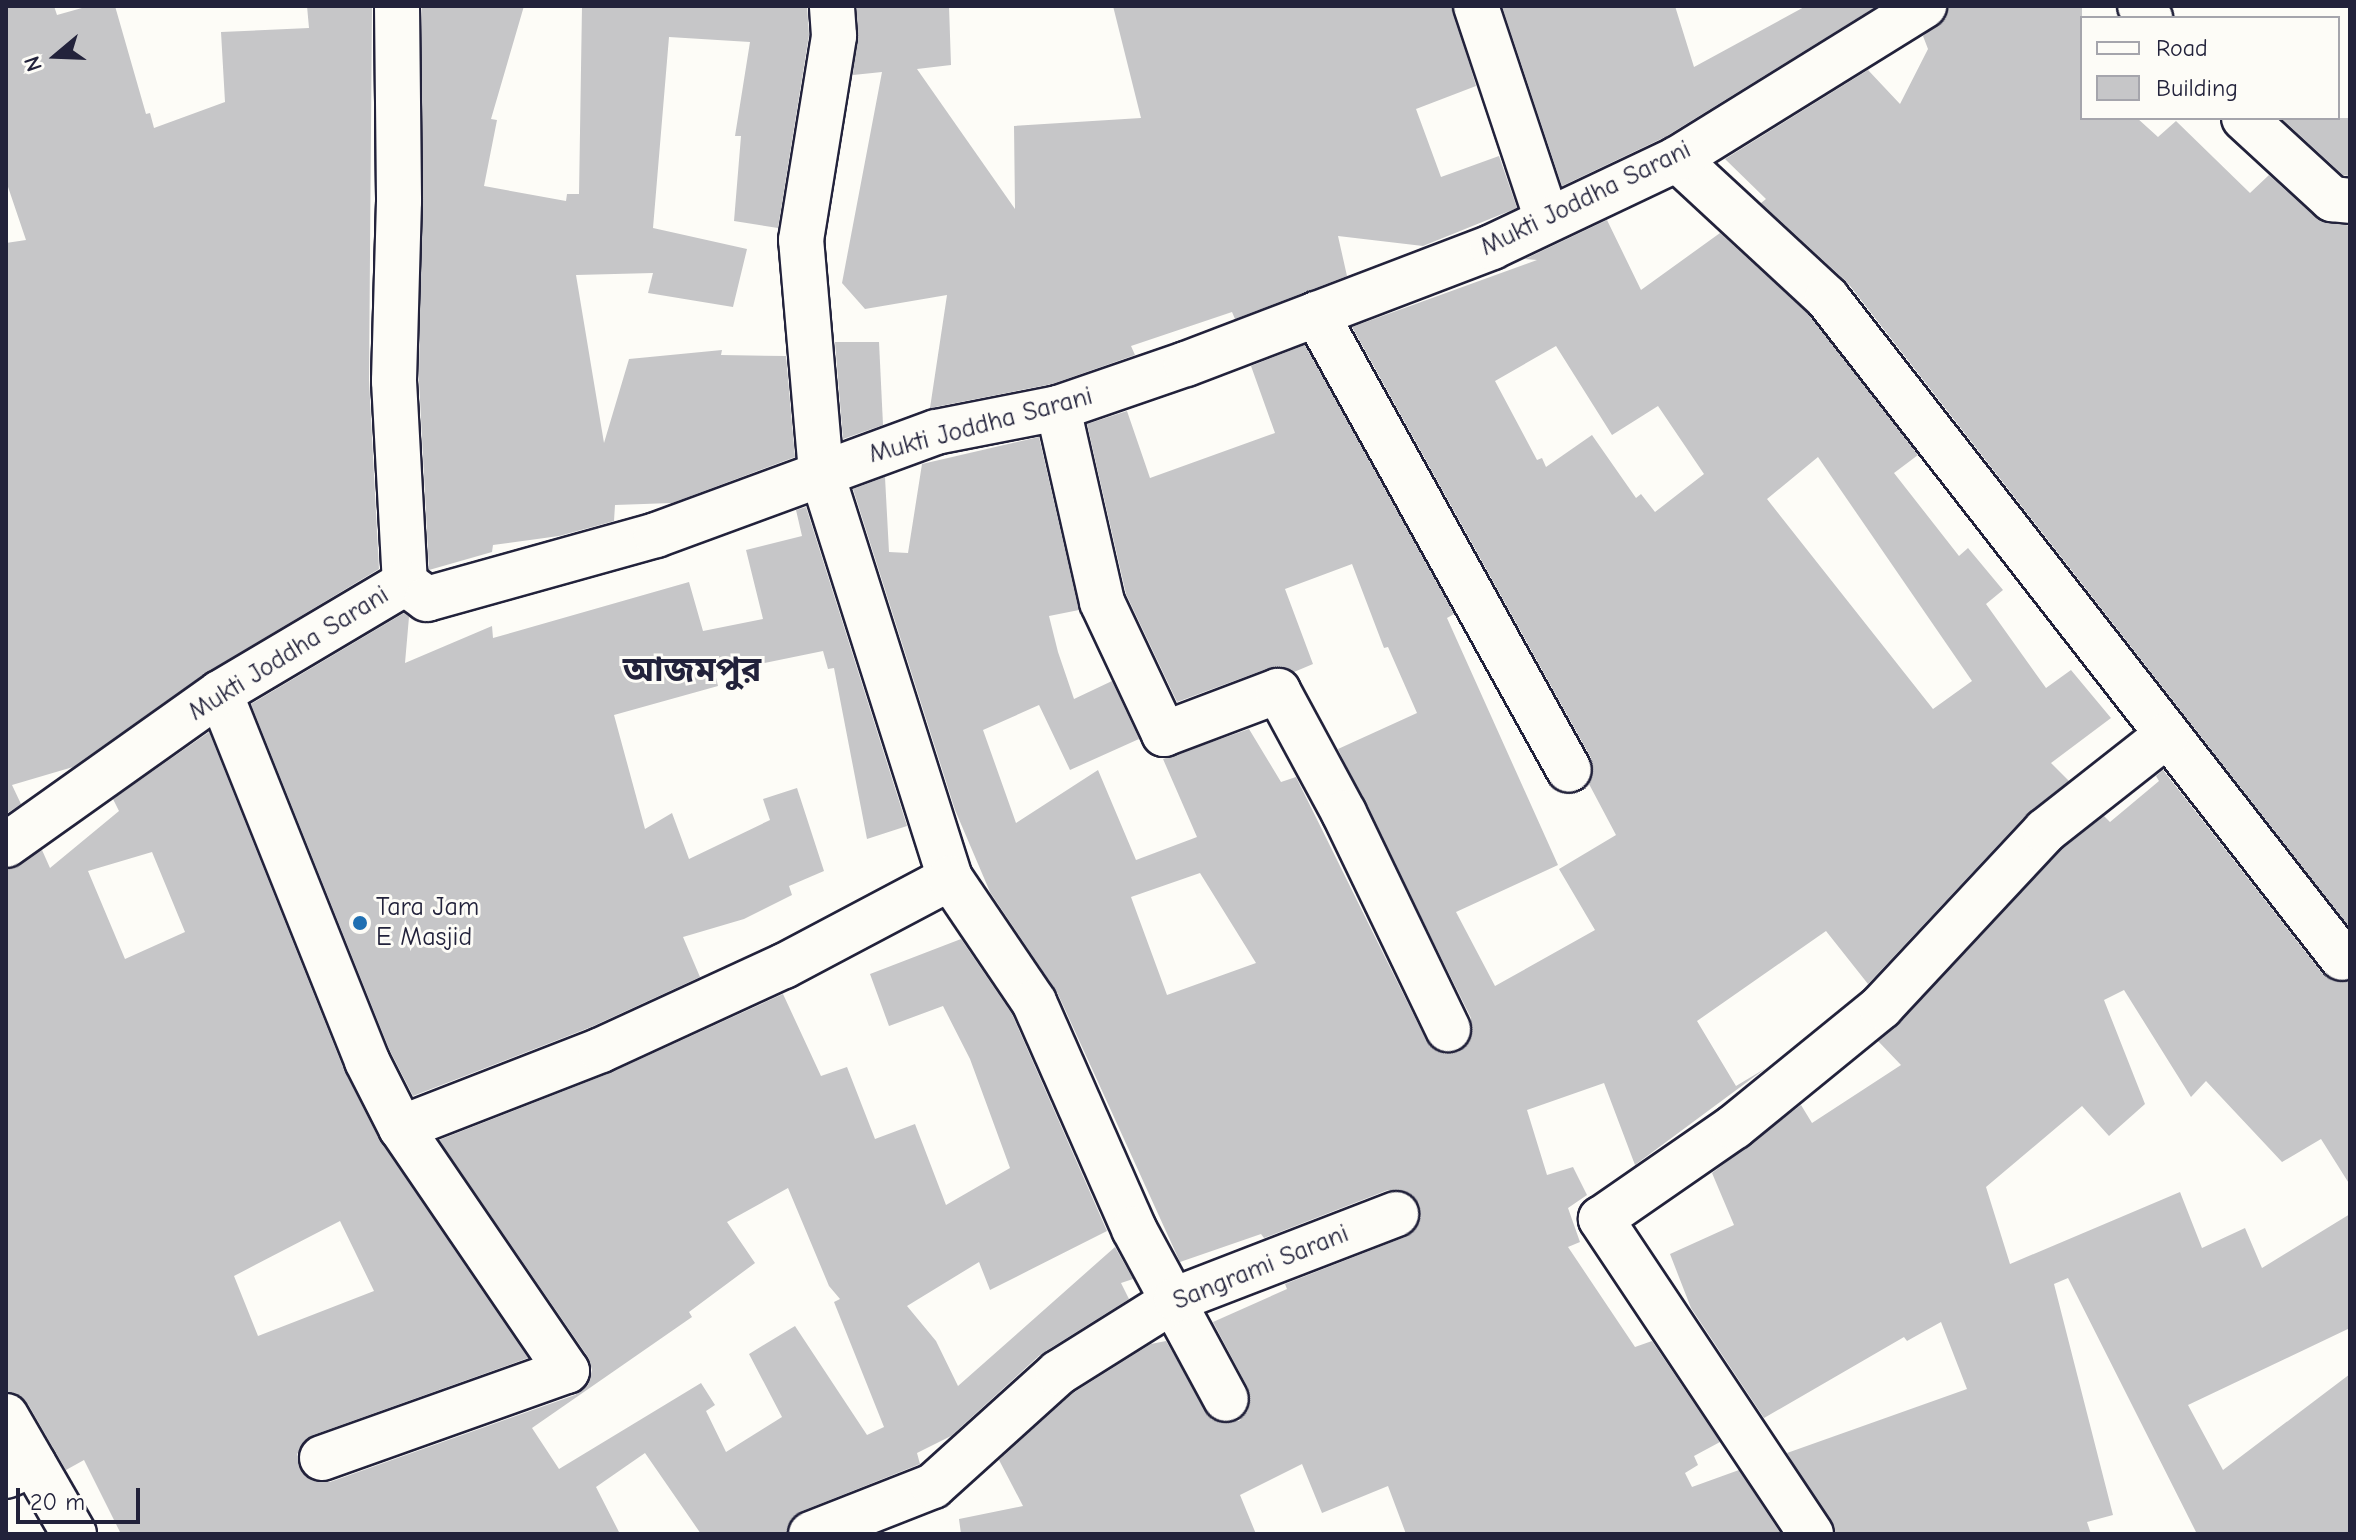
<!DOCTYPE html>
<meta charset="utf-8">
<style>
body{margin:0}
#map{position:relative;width:2356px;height:1540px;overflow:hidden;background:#fdfcf7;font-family:"Comic Neue","Noto Sans Bengali",sans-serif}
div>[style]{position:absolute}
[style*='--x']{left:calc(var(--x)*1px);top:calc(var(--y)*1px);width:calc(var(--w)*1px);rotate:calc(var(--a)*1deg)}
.building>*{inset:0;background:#c6c6c8}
.roads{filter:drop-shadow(2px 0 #22223b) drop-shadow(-2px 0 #22223b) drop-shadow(0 2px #22223b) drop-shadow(0 -2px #22223b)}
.minor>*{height:44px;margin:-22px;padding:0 22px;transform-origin:22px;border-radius:22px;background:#fdfcf7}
.major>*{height:44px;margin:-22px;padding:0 22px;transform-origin:22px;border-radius:22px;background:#fdfcf7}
.dots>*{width:22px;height:22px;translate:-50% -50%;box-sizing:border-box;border:4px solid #fdfcf7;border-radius:50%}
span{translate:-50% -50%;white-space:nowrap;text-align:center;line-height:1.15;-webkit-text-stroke:6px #fdfcf7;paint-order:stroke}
.street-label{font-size:26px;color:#22223b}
.poi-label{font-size:26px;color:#22223b}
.left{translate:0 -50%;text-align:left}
.district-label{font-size:34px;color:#22223b;font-weight:700}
.frame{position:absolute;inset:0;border:8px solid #22223b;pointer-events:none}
.legend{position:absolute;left:2080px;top:16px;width:260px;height:104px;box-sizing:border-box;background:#fdfcf7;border:2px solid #a5a5ac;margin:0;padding:10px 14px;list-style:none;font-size:24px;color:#22223b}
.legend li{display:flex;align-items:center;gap:16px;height:40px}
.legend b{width:40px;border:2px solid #a5a5ac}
.north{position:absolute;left:16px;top:16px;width:80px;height:80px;-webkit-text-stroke:6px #fdfcf7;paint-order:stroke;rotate:251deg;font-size:22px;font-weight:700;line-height:32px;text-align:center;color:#22223b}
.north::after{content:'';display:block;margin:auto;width:28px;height:36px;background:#22223b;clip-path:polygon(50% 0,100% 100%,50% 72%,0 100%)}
.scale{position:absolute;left:16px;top:1488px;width:124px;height:36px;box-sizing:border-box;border:4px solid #22223b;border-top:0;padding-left:10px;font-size:24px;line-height:28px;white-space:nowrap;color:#22223b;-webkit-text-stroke:6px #fdfcf7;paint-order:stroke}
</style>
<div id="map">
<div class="building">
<div style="clip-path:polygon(6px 6px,54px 6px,57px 15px,89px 6px,115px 6px,146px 114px,150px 113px,154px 128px,225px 102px,221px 32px,309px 28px,307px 6px,372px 6px,369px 380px,379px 569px,206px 673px,73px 767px,12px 785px,21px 804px,6px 814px,6px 243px,26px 240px,6px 181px)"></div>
<div style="clip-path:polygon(422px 6px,524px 6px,491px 119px,497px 120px,484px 186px,566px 201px,567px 194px,579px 194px,582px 6px,807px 6px,809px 35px,778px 228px,734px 221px,741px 136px,735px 136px,750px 42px,669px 37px,653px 228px,747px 249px,733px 307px,648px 293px,653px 273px,576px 275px,604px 443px,629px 359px,722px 350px,721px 355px,786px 356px,795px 457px,672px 503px,615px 505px,614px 521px,559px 536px,493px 545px,492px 552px,429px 570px,419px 381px)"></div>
<div style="clip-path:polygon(857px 6px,949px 6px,951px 65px,917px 69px,1015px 209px,1014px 126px,1141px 118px,1113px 6px,1452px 6px,1476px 86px,1416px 109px,1441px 177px,1499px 156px,1517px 208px,1423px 246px,1338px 236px,1347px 276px,1235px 319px,1232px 312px,1131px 346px,1135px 355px,1052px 384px,930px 408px,947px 295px,865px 309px,842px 283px,882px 72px,853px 75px)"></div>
<div style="clip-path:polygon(1502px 6px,1675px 6px,1694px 67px,1806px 6px,1877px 6px,1665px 137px,1562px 186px)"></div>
<div style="clip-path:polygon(1949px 6px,2082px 6px,2082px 118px,2137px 118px,2158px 137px,2176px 121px,2250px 193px,2269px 175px,2316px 218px,2350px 226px,2350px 928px,1847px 282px,1761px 203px,1766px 199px,1725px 159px,1868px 70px,1900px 104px,1928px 49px,1923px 36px,1946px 18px)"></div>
<div style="clip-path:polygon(2281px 118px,2350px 118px,2350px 176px,2343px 175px)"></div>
<div style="clip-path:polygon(evenodd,1607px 220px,1641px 290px,1720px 233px,1809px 315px,1918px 455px,1894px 473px,1959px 556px,1968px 548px,2003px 590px,1986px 604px,2046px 688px,2071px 670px,2111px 718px,2051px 763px,2069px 781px,2027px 814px,1868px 984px,1826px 931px,1697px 1021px,1736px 1086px,1766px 1068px,1635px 1165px,1604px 1083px,1527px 1110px,1547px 1175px,1573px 1167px,1587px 1195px,1568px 1208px,1580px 1242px,1568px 1247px,1635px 1347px,1652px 1341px,1720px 1442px,1694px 1456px,1698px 1465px,1685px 1473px,1692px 1487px,1739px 1470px,1781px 1534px,1406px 1534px,1388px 1486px,1322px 1513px,1302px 1464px,1240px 1495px,1256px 1534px,961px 1534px,959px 1519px,1023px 1506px,999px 1460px,1073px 1393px,1151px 1344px,1166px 1341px,1212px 1420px,1239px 1421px,1248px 1411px,1248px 1388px,1213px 1322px,1287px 1289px,1285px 1284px,1405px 1237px,1421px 1217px,1412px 1195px,1388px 1190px,1264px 1238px,1261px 1234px,1180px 1262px,1057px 992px,990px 892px,955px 810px,853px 489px,885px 477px,889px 552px,908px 553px,922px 464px,1039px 437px,1079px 610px,1049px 616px,1058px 652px,1074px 699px,1112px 681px,1139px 739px,1070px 770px,1039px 705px,983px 730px,1016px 823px,1098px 770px,1136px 860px,1197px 837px,1163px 759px,1249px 729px,1281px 782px,1296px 777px,1426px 1040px,1445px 1054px,1458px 1052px,1469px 1042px,1471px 1018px,1338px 749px,1417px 713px,1388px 647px,1384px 648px,1352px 564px,1285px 589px,1313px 664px,1294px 672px,1269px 668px,1177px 702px,1126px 594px,1087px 424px,1127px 411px,1150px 478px,1275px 433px,1251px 366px,1305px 345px,1454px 614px,1447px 618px,1558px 865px,1456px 912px,1495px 986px,1595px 930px,1559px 869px,1616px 835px,1589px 784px,1591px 758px,1352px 327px,1537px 260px,1525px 259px,1607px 220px,1556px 346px,1612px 435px,1658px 406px,1704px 474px,1655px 512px,1641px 494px,1636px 498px,1592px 435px,1546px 467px,1542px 458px,1537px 460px,1495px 381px,1556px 346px,1607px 220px,1818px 457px,1972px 681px,1933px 709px,1767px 499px,1818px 457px,1607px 220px,1200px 873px,1256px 963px,1167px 995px,1131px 897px,1200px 873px)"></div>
<div style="clip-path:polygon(835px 342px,879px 342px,883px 425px,843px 439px)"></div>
<div style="clip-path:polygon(806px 507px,907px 826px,867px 839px,834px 668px,828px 669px,823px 651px,715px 673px,718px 686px,614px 715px,645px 829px,672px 813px,689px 859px,770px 820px,763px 799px,797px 788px,824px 871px,789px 886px,792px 895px,744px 919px,683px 937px,700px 977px,591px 1027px,413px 1096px,390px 1051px,251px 704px,404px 613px,409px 617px,405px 663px,492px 626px,493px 638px,689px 582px,703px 631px,763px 619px,746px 550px,802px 536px,796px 510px)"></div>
<div style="clip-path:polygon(evenodd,209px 732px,344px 1070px,379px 1139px,528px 1358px,313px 1435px,297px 1454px,306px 1477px,330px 1482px,575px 1395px,588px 1385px,592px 1370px,588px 1357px,439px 1140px,610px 1073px,783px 994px,821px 1076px,847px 1067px,875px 1139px,915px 1124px,946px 1205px,1010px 1168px,970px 1059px,943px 1006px,889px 1026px,870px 974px,961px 939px,1012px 1014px,1107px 1231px,990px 1290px,979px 1262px,907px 1306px,936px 1341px,958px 1386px,1115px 1247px,1133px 1279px,1121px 1283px,1129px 1299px,1041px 1354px,951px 1436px,917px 1453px,920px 1464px,802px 1511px,791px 1519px,787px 1534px,701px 1534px,645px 1453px,596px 1487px,620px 1534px,121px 1534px,84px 1460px,66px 1470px,28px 1404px,6px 1391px,6px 870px,42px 850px,50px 868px,119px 811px,113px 799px,209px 732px,152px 852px,185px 932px,125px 959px,88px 871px,152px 852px,209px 732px,788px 1188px,829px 1286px,840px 1299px,834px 1302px,884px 1427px,867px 1435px,795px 1326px,749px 1354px,782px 1417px,726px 1452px,706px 1411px,715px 1405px,701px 1383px,559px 1469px,532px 1428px,692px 1317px,689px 1312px,755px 1263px,727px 1222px,788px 1188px,209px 732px,340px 1221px,374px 1291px,258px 1336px,234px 1276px,340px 1221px)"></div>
<div style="clip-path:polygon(2163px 770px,2322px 973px,2333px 981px,2350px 981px,2350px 1185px,2321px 1139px,2282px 1162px,2206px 1081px,2191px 1097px,2124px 990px,2104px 1000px,2145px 1104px,2109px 1136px,2082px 1106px,1986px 1187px,2010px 1264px,2180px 1192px,2202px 1248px,2245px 1228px,2262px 1268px,2350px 1214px,2350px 1328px,2188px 1405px,2223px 1470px,2350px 1374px,2350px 1534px,2197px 1534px,2068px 1278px,2054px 1284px,2113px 1515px,2087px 1522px,2091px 1534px,1836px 1534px,1787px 1453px,1967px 1389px,1941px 1322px,1907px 1341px,1904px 1337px,1764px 1418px,1691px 1308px,1670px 1254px,1734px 1225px,1712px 1173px,1801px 1105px,1812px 1123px,1901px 1065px,1878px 1041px,2062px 849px,2104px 816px,2110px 822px,2159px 781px,2156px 776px)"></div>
</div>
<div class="roads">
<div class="minor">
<div style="--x:397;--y:6;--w:195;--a:89.4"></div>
<div style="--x:399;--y:201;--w:180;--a:91.6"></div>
<div style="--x:394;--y:381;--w:202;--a:86.9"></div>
<div style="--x:1476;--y:6;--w:225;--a:71.6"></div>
<div style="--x:2140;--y:6;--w:16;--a:50"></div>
<div style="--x:2244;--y:118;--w:120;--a:42.6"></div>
<div style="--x:2332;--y:199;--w:18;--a:6"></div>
<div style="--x:1677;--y:159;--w:205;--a:42.8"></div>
<div style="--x:1827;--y:298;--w:837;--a:52.03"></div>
<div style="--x:1316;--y:314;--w:521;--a:60.98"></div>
<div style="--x:1058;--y:408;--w:199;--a:77.2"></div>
<div style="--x:1102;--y:602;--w:146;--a:64.8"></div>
<div style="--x:1164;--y:734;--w:122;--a:-20.7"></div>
<div style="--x:1278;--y:691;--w:139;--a:61.6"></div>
<div style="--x:1344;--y:813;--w:240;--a:64.3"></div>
<div style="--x:220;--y:693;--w:396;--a:68.2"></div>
<div style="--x:367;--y:1061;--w:75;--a:63.1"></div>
<div style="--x:401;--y:1128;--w:215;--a:-21.3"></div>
<div style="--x:601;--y:1050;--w:201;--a:-24.7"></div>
<div style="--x:784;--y:966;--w:188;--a:-27.9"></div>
<div style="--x:950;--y:878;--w:426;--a:-107.6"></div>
<div style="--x:821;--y:472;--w:233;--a:-94.9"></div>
<div style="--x:801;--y:240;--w:207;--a:-80.8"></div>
<div style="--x:834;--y:36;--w:30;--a:-94"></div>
<div style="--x:6;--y:845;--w:262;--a:-35.4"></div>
<div style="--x:220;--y:693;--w:215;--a:-30.7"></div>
<div style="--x:405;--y:583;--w:27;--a:36"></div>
<div style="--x:427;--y:599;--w:238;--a:-15.6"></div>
<div style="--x:656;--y:535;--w:298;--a:-20.2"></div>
<div style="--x:936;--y:432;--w:124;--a:-11.1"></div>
<div style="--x:1058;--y:408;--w:135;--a:-19"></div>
<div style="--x:1186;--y:364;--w:328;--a:-20.9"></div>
<div style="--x:1492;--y:247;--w:205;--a:-25.4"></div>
<div style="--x:1677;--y:159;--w:291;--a:-31.8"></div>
<div style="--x:950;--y:878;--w:150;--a:55.9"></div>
<div style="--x:1034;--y:1002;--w:248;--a:66.2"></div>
<div style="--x:1134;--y:1229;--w:193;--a:61.6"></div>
<div style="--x:322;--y:1458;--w:260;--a:-19.6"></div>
<div style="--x:567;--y:1371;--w:294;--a:-124.3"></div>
<div style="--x:6;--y:1476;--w:30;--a:-24"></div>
<div style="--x:811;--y:1534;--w:131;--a:-21.5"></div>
<div style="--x:933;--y:1486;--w:169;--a:-42.1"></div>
<div style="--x:1058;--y:1373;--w:139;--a:-32.1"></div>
<div style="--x:1176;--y:1299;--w:236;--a:-21.1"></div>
<div style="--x:1811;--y:1534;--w:379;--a:-123.7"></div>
<div style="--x:1601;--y:1219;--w:162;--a:-34.7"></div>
<div style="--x:1734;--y:1127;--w:190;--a:-39.2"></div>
<div style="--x:1881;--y:1007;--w:241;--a:-47"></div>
<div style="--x:2045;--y:831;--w:155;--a:-38.2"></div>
</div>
<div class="major">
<div style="--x:6;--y:1416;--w:136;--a:60"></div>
</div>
</div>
<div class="dots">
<div style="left:360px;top:923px;background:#1f6fb2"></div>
</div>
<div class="street-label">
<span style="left:1586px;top:199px;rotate:-26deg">Mukti Joddha Sarani</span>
<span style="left:981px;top:426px;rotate:-15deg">Mukti Joddha Sarani</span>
<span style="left:289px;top:654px;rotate:-32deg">Mukti Joddha Sarani</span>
<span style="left:1261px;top:1268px;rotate:-22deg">Sangrami Sarani</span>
</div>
<div class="poi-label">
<span class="left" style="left:376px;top:923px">Tara Jam<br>E Masjid</span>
</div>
<div class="district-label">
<span style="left:692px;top:671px">আজমপুর</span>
</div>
<div class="frame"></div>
<ul class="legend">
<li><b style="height:10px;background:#fdfcf7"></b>Road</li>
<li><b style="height:22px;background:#c6c6c8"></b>Building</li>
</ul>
<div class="north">N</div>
<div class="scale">20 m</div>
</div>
